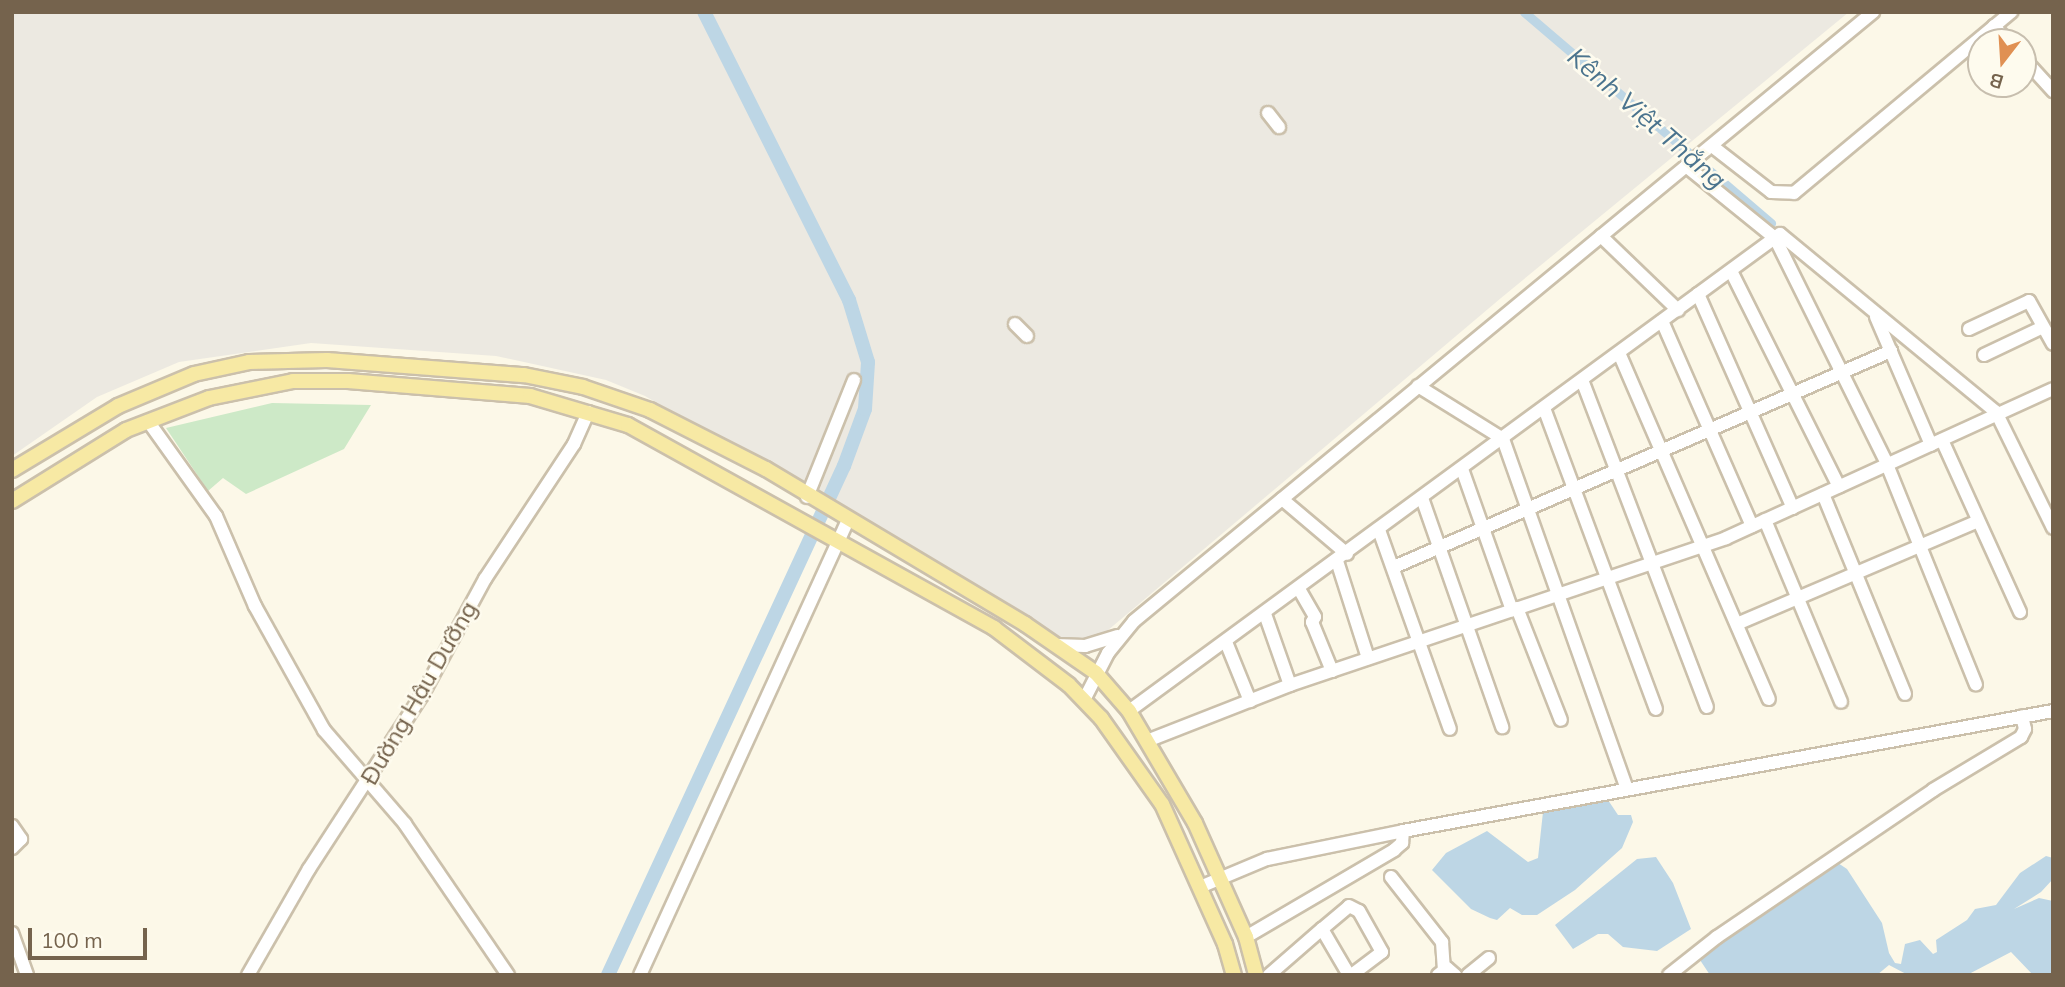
<!DOCTYPE html>
<meta charset="utf-8">
<style>
body{margin:0}
#map{position:relative;width:2065px;height:987px;overflow:hidden;background:#fcf8e8;font-family:Mulish,sans-serif}
div>[style]{position:absolute}
[style*='--x']{left:calc(var(--x)*1px);top:calc(var(--y)*1px);width:calc(var(--w)*1px);rotate:calc(var(--a)*1deg)}
.industrial>*{inset:0;background:#ece9e1}
.green>*{inset:0;background:#cde9c7}
.water>*{inset:0;background:#bdd6e5}
.canal>*{height:9px;margin:-4.5px;padding:0 4.5px;transform-origin:4.5px;border-radius:4.5px;background:#bdd6e5}
.river>*{height:14px;margin:-7px;padding:0 7px;transform-origin:7px;border-radius:7px;background:#bdd6e5}
.roads{filter:drop-shadow(2px 0 #cbc0ab) drop-shadow(-2px 0 #cbc0ab) drop-shadow(0 2px #cbc0ab) drop-shadow(0 -2px #cbc0ab)}
.minor>*{height:12px;margin:-6px;padding:0 6px;transform-origin:6px;border-radius:6px;background:#fff}
.major>*{height:14px;margin:-7px;padding:0 7px;transform-origin:7px;border-radius:7px;background:#f7e9a4}
span{translate:-50% -50%;white-space:nowrap;text-align:center;line-height:1.15;-webkit-text-stroke:5px #fefbee;paint-order:stroke}
.street-label{font-size:24px;color:#75634d}
.water-label{font-size:26px;color:#4b748e;font-style:italic}
.frame{position:absolute;inset:0;border:14px solid #75634d;pointer-events:none}
.north{position:absolute;left:1967px;top:28px;width:70px;height:70px;box-sizing:border-box;background:#fefbee;border:2px solid #c7beae;border-radius:50%;rotate:197deg;font-size:19px;font-weight:700;line-height:28px;text-align:center;color:#75634d}
.north::after{content:'';display:block;margin:auto;width:24px;height:32px;background:#e09053;clip-path:polygon(50% 0,100% 100%,50% 72%,0 100%)}
.scale{position:absolute;left:28px;top:928px;width:119px;height:32px;box-sizing:border-box;border:4px solid #75634d;border-top:0;padding-left:9px;font-size:21px;line-height:24px;white-space:nowrap;color:#75634d;-webkit-text-stroke:5px #fefbee;paint-order:stroke}
</style>
<div id="map">
<div class="industrial">
<div style="clip-path:polygon(12px 12px,1849px 12px,1501px 298px,1107px 631px,1075px 646px,645px 396px,606px 380px,496px 356px,311px 343px,179px 362px,97px 397px,12px 456px)"></div>
</div>
<div class="green">
<div style="clip-path:polygon(272px 403px,371px 405px,344px 449px,246px 494px,223px 478px,208px 491px,166px 428px)"></div>
</div>
<div class="water">
<div style="clip-path:polygon(1608px 800px,1618px 815px,1631px 815px,1633px 822px,1622px 848px,1575px 890px,1537px 915px,1522px 915px,1510px 908px,1497px 920px,1490px 918px,1471px 909px,1432px 870px,1446px 853px,1487px 831px,1528px 862px,1538px 858px,1543px 812px)"></div>
<div style="clip-path:polygon(2046px 856px,2053px 858px,2053px 879px,2041px 892px,2014px 909px,2039px 898px,2053px 901px,2053px 975px,2033px 975px,2011px 952px,1967px 975px,1908px 975px,1889px 965px,1877px 975px,1710px 975px,1698px 957px,1838px 863px,1847px 869px,1882px 923px,1889px 953px,1895px 963px,1901px 964px,1905px 944px,1920px 940px,1933px 954px,1937px 952px,1936px 940px,1967px 920px,1975px 909px,1996px 905px,2020px 873px)"></div>
<div style="clip-path:polygon(1656px 857px,1673px 883px,1691px 929px,1657px 951px,1623px 947px,1608px 934px,1598px 934px,1573px 949px,1555px 925px,1637px 859px)"></div>
</div>
<div class="canal">
<div style="--x:1524;--y:12;--w:325;--a:40.5"></div>
</div>
<div class="river">
<div style="--x:608;--y:975;--w:561;--a:-65.13"></div>
<div style="--x:844;--y:466;--w:61;--a:-69.8"></div>
<div style="--x:865;--y:409;--w:47;--a:-86.3"></div>
<div style="--x:868;--y:362;--w:65;--a:-107"></div>
<div style="--x:849;--y:300;--w:322;--a:-116.7"></div>
</div>
<div class="roads">
<div class="minor">
<div style="--x:1994;--y:26;--w:21;--a:49"></div>
<div style="--x:2023;--y:58;--w:45;--a:47.7"></div>
<div style="--x:1268;--y:113;--w:18;--a:52"></div>
<div style="--x:1712;--y:146;--w:75;--a:37.9"></div>
<div style="--x:1771;--y:192;--w:23;--a:2"></div>
<div style="--x:1794;--y:193;--w:283;--a:-39.8"></div>
<div style="--x:1686;--y:166;--w:114;--a:39"></div>
<div style="--x:1775;--y:238;--w:250;--a:63.6"></div>
<div style="--x:1886;--y:462;--w:240;--a:68"></div>
<div style="--x:1601;--y:236;--w:107;--a:43.9"></div>
<div style="--x:1731;--y:271;--w:241;--a:63.4"></div>
<div style="--x:1698;--y:294;--w:234;--a:66.1"></div>
<div style="--x:1876;--y:317;--w:139;--a:66.7"></div>
<div style="--x:1662;--y:321;--w:224;--a:66.3"></div>
<div style="--x:1015;--y:324;--w:17;--a:45"></div>
<div style="--x:1969;--y:329;--w:66;--a:-25"></div>
<div style="--x:2029;--y:301;--w:49;--a:60.8"></div>
<div style="--x:1619;--y:353;--w:377;--a:66.6"></div>
<div style="--x:1984;--y:355;--w:65;--a:-25.4"></div>
<div style="--x:1582;--y:380;--w:350;--a:69.1"></div>
<div style="--x:1418;--y:386;--w:100;--a:31.9"></div>
<div style="--x:1503;--y:439;--w:371;--a:70.5"></div>
<div style="--x:1544;--y:408;--w:321;--a:69.6"></div>
<div style="--x:148;--y:421;--w:117;--a:54.4"></div>
<div style="--x:216;--y:516;--w:98;--a:66.6"></div>
<div style="--x:255;--y:606;--w:142;--a:60.9"></div>
<div style="--x:324;--y:730;--w:124;--a:49.2"></div>
<div style="--x:405;--y:824;--w:183;--a:55.7"></div>
<div style="--x:1942;--y:440;--w:189;--a:65.6"></div>
<div style="--x:1462;--y:469;--w:150;--a:70.5"></div>
<div style="--x:1823;--y:494;--w:216;--a:67.7"></div>
<div style="--x:807;--y:497;--w:126;--a:-68.1"></div>
<div style="--x:1422;--y:498;--w:243;--a:70.7"></div>
<div style="--x:1282;--y:499;--w:85;--a:40.2"></div>
<div style="--x:1765;--y:520;--w:197;--a:67.3"></div>
<div style="--x:1379;--y:530;--w:211;--a:70.4"></div>
<div style="--x:1337;--y:561;--w:102;--a:72.3"></div>
<div style="--x:1394;--y:567;--w:542;--a:-23.49"></div>
<div style="--x:1299;--y:589;--w:32;--a:60"></div>
<div style="--x:1315;--y:617;--w:6;--a:121"></div>
<div style="--x:1312;--y:622;--w:53;--a:67.8"></div>
<div style="--x:1517;--y:608;--w:120;--a:68.6"></div>
<div style="--x:1265;--y:614;--w:75;--a:70.6"></div>
<div style="--x:1737;--y:624;--w:262;--a:-23.1"></div>
<div style="--x:1226;--y:642;--w:64;--a:67.9"></div>
<div style="--x:1055;--y:645;--w:30;--a:2"></div>
<div style="--x:1085;--y:646;--w:34;--a:-17"></div>
<div style="--x:1084;--y:700;--w:53;--a:-62.9"></div>
<div style="--x:1108;--y:653;--w:41;--a:-50.9"></div>
<div style="--x:1134;--y:621;--w:958;--a:-39.49"></div>
<div style="--x:1129;--y:711;--w:807;--a:-36.23"></div>
<div style="--x:1780;--y:234;--w:280;--a:39.5"></div>
<div style="--x:1996;--y:412;--w:129;--a:63.8"></div>
<div style="--x:1147;--y:741;--w:154;--a:-21.4"></div>
<div style="--x:1290;--y:685;--w:460;--a:-18.6"></div>
<div style="--x:1726;--y:538;--w:359;--a:-24.5"></div>
<div style="--x:12;--y:826;--w:16;--a:55"></div>
<div style="--x:21;--y:839;--w:13;--a:135"></div>
<div style="--x:1391;--y:877;--w:83;--a:51.9"></div>
<div style="--x:1442;--y:942;--w:26;--a:86"></div>
<div style="--x:1200;--y:887;--w:73;--a:-22.7"></div>
<div style="--x:1267;--y:859;--w:139;--a:-11.6"></div>
<div style="--x:1403;--y:831;--w:661;--a:-10.46"></div>
<div style="--x:1322;--y:929;--w:35;--a:-40"></div>
<div style="--x:1349;--y:906;--w:11;--a:27"></div>
<div style="--x:1359;--y:911;--w:47;--a:60.7"></div>
<div style="--x:1382;--y:952;--w:39;--a:143"></div>
<div style="--x:12;--y:933;--w:45;--a:70.3"></div>
<div style="--x:1246;--y:937;--w:172;--a:-30.4"></div>
<div style="--x:1394;--y:850;--w:11;--a:-41"></div>
<div style="--x:1402;--y:843;--w:12;--a:-85"></div>
<div style="--x:248;--y:975;--w:122;--a:-60.1"></div>
<div style="--x:309;--y:869;--w:207;--a:-57"></div>
<div style="--x:422;--y:695;--w:132;--a:-61.5"></div>
<div style="--x:485;--y:579;--w:162;--a:-56.6"></div>
<div style="--x:574;--y:444;--w:35;--a:-66"></div>
<div style="--x:640;--y:975;--w:500;--a:-65.43"></div>
<div style="--x:1269;--y:975;--w:70;--a:-41"></div>
<div style="--x:1322;--y:929;--w:53;--a:59.6"></div>
<div style="--x:1438;--y:975;--w:11;--a:-38"></div>
<div style="--x:1447;--y:968;--w:11;--a:41"></div>
<div style="--x:1468;--y:975;--w:27;--a:-39"></div>
<div style="--x:1669;--y:975;--w:61;--a:-38.4"></div>
<div style="--x:1717;--y:937;--w:261;--a:-34.2"></div>
<div style="--x:1933;--y:790;--w:103;--a:-31.1"></div>
<div style="--x:2021;--y:737;--w:9;--a:-63"></div>
<div style="--x:2025;--y:729;--w:13;--a:-103"></div>
</div>
<div class="major">
<div style="--x:12;--y:470;--w:124;--a:-31.1"></div>
<div style="--x:118;--y:406;--w:82;--a:-22.8"></div>
<div style="--x:194;--y:374;--w:56;--a:-12.3"></div>
<div style="--x:249;--y:362;--w:78;--a:-1.5"></div>
<div style="--x:327;--y:360;--w:198;--a:4.4"></div>
<div style="--x:524;--y:375;--w:60;--a:11.5"></div>
<div style="--x:583;--y:387;--w:71;--a:18.9"></div>
<div style="--x:650;--y:410;--w:130;--a:27"></div>
<div style="--x:766;--y:469;--w:302;--a:30.9"></div>
<div style="--x:1025;--y:624;--w:86;--a:34.6"></div>
<div style="--x:1096;--y:673;--w:50;--a:49"></div>
<div style="--x:1129;--y:711;--w:130;--a:59.5"></div>
<div style="--x:1195;--y:823;--w:125;--a:65.9"></div>
<div style="--x:1246;--y:937;--w:39;--a:75"></div>
<div style="--x:12;--y:501;--w:134;--a:-31.9"></div>
<div style="--x:126;--y:430;--w:89;--a:-21.1"></div>
<div style="--x:209;--y:398;--w:86;--a:-11.4"></div>
<div style="--x:293;--y:381;--w:55;--a:0"></div>
<div style="--x:348;--y:381;--w:183;--a:4.7"></div>
<div style="--x:530;--y:396;--w:102;--a:16.5"></div>
<div style="--x:628;--y:425;--w:419;--a:29"></div>
<div style="--x:994;--y:628;--w:94;--a:37.2"></div>
<div style="--x:1069;--y:685;--w:46;--a:45.9"></div>
<div style="--x:1101;--y:718;--w:105;--a:54.7"></div>
<div style="--x:1162;--y:804;--w:154;--a:65.8"></div>
<div style="--x:1225;--y:944;--w:32;--a:74"></div>
</div>
</div>
<div class="street-label">
<span style="left:419px;top:693px;rotate:-60deg">Đường Hậu Dưỡng</span>
</div>
<div class="water-label">
<span style="left:1647px;top:118px;rotate:41deg">Kênh Việt Thắng</span>
</div>
<div class="frame"></div>
<div class="north">B</div>
<div class="scale">100 m</div>
</div>
